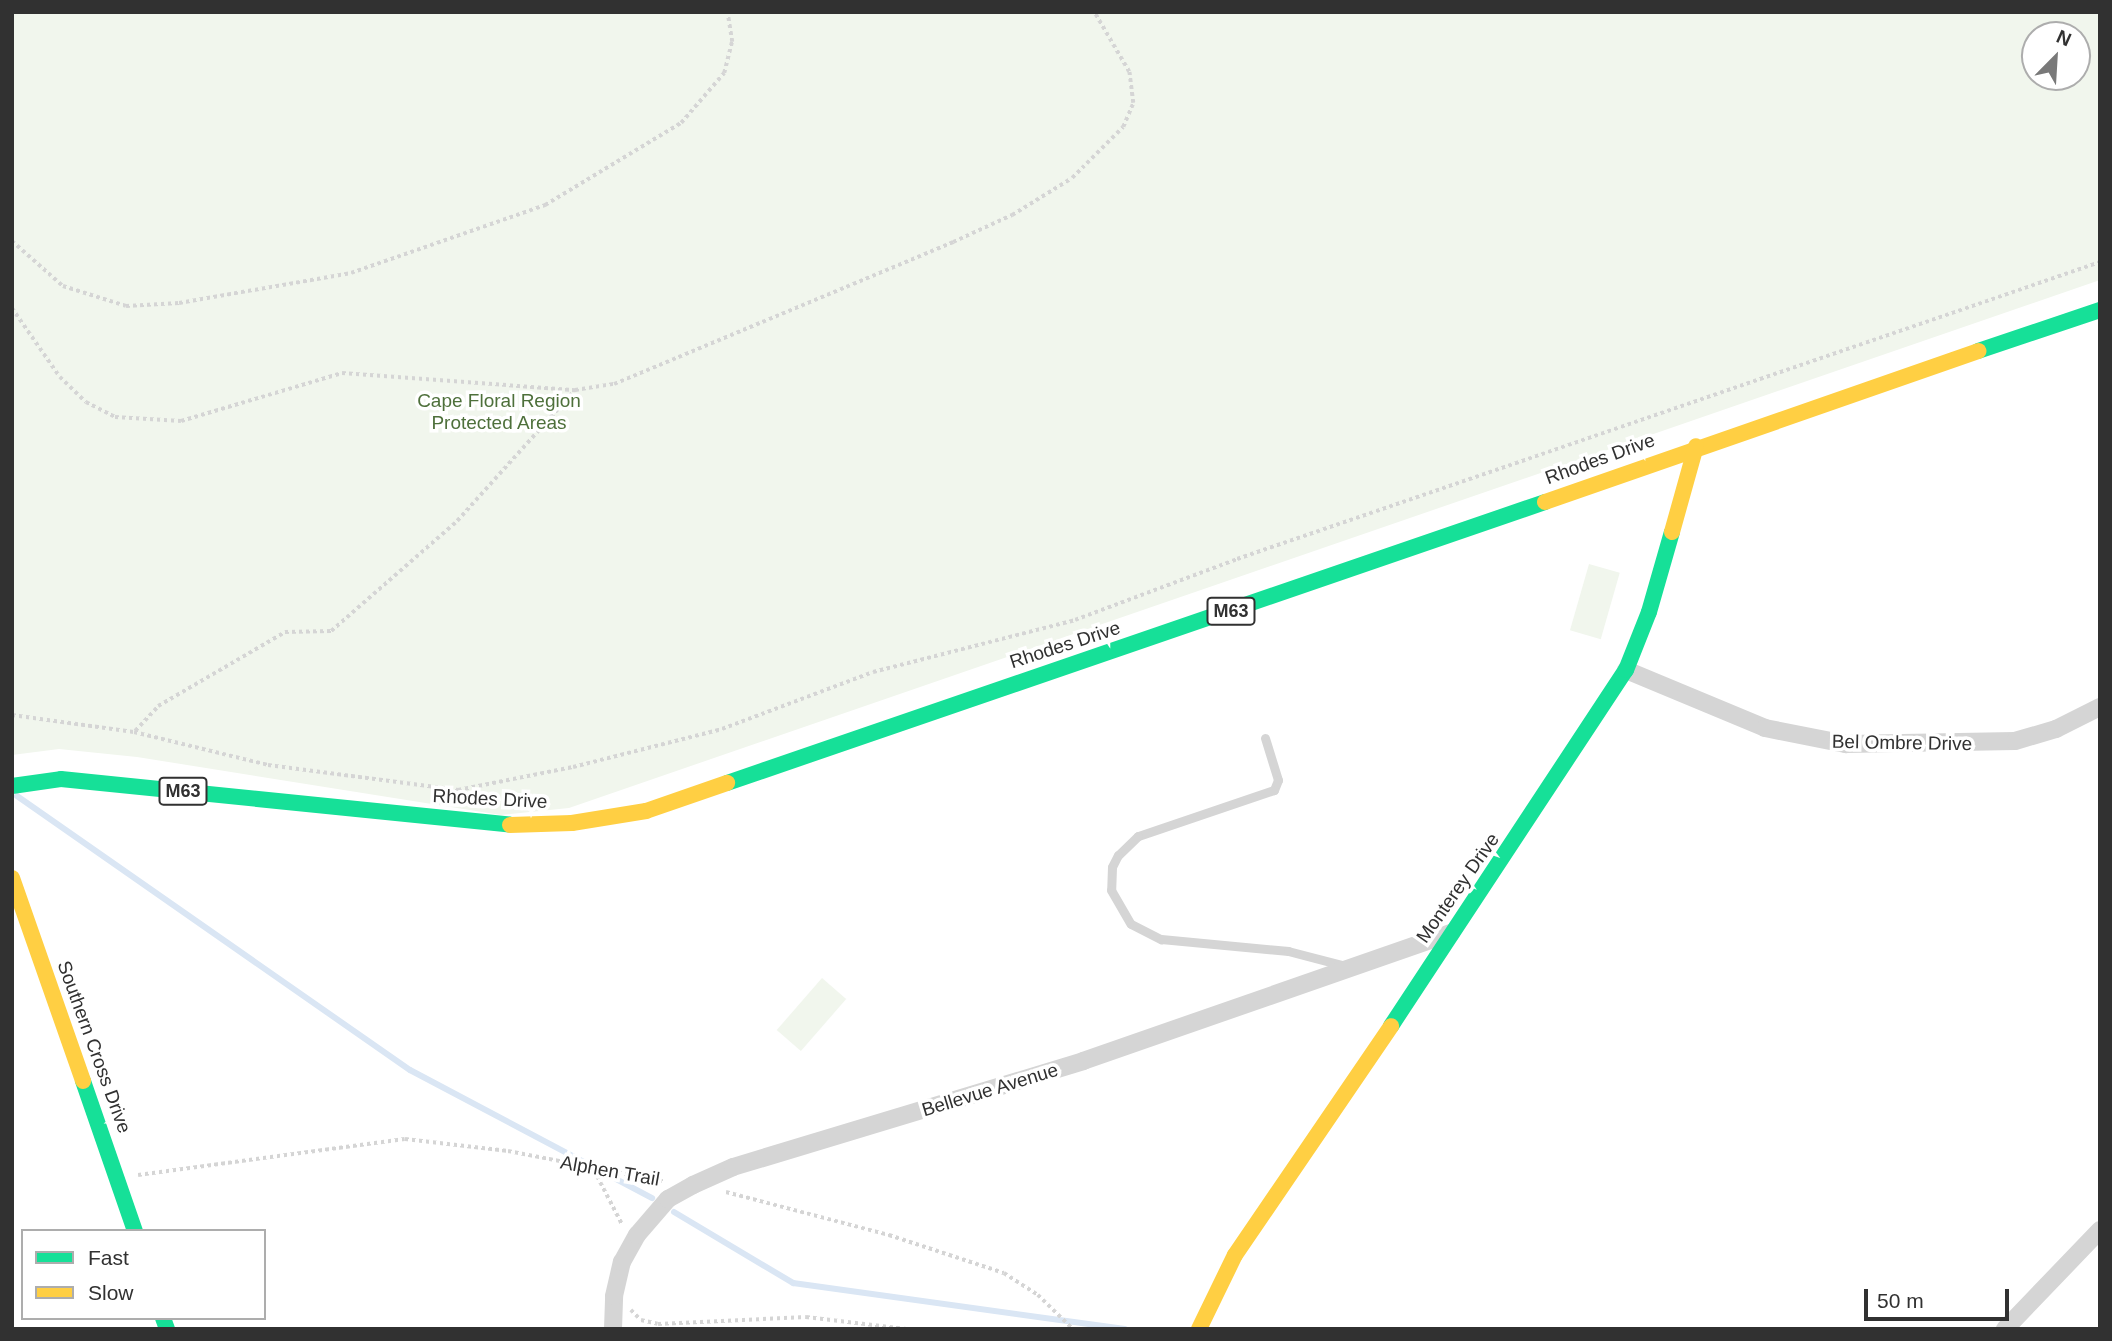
<!DOCTYPE html>
<style>
body{margin:0}
#map{position:relative;width:2112px;height:1341px;overflow:hidden;background:#fff;font-family:Arial,sans-serif}
div>[style]{position:absolute}
[style*='--x']{left:calc(var(--x)*1px);top:calc(var(--y)*1px);width:calc(var(--w)*1px);rotate:calc(var(--a)*1deg)}
.green>*{inset:0;background:#f1f6ed;transform-origin:0 0}
.stream>*{height:6px;margin:-3px;padding:0 3px;transform-origin:3px;border-radius:3px;background:#dae6f4}
.path>*{height:3.5px;margin-top:-1.75px;transform-origin:0;background:repeating-linear-gradient(90deg,#d5d5d5 0 3.5px,transparent 0 7px)}
.lane>*{height:9px;margin:-4.5px;padding:0 4.5px;transform-origin:4.5px;border-radius:4.5px;background:#d5d5d5}
.street>*{height:18px;margin:-9px;padding:0 9px;transform-origin:9px;border-radius:9px;background:#d5d5d5}
.fast>*{height:16px;margin:-8px;padding:0 8px;transform-origin:8px;border-radius:8px;background:#16e098}
.slow>*{height:16px;margin:-8px;padding:0 8px;transform-origin:8px;border-radius:8px;background:#ffcf43}
span{translate:-50% -50%;white-space:nowrap;text-align:center;line-height:1.15;-webkit-text-stroke:7px #fff;paint-order:stroke}
.shield-label span{padding:2px 5px;background:#fff;border:2px solid;border-radius:5px;-webkit-text-stroke-width:0}
.shield-label{font-size:18px;color:#313131;font-weight:700}
.park-label{font-size:19px;color:#4e703b}
.street-label{font-size:19px;color:#313131}
.frame{position:absolute;inset:0;border:14px solid #313131;pointer-events:none}
.legend{position:absolute;left:21px;top:1229px;width:245px;height:91px;box-sizing:border-box;background:#fff;border:2px solid #adadad;margin:0;padding:9px 12px;list-style:none;font-size:21px;color:#313131}
.legend li{display:flex;align-items:center;gap:14px;height:35px}
.legend b{width:35px;border:2px solid #adadad}
.north{position:absolute;left:2021px;top:21px;width:70px;height:70px;box-sizing:border-box;background:#fff;border:2px solid #adadad;border-radius:50%;rotate:24deg;font-size:19px;font-weight:700;line-height:28px;text-align:center;color:#313131}
.north::after{content:'';display:block;margin:auto;width:24px;height:32px;background:#797979;clip-path:polygon(50% 0,100% 100%,50% 72%,0 100%)}
.scale{position:absolute;left:1864px;top:1289px;width:145px;height:32px;box-sizing:border-box;border:4px solid #313131;border-top:0;padding-left:9px;font-size:21px;line-height:24px;white-space:nowrap;color:#313131;-webkit-text-stroke:5px #fff;paint-order:stroke}
</style>
<div id="map">
<div class="green">
<div style="clip-path:polygon(evenodd,12px 12px,2100px 12px,2100px 280px,569px 808px,501px 815px,137px 757px,59px 749px,12px 755px,12px 12px,2035px 35px,2077px 35px,2077px 77px,2035px 77px,2035px 35px)"></div>
<div style="left:1589px;top:564px;width:32px;height:69px;rotate:16deg"></div>
<div style="left:822px;top:978px;width:32px;height:69px;rotate:41deg"></div>
</div>
<div class="stream">
<div style="--x:17;--y:796;--w:479;--a:34.9"></div>
<div style="--x:410;--y:1070;--w:274;--a:27.9"></div>
<div style="--x:674;--y:1212;--w:139;--a:30.8"></div>
<div style="--x:793;--y:1283;--w:335;--a:7.9"></div>
</div>
<div class="path">
<div style="--x:12;--y:241;--w:68;--a:41.4"></div>
<div style="--x:63;--y:286;--w:66;--a:17.6"></div>
<div style="--x:126;--y:306;--w:53;--a:-3.2"></div>
<div style="--x:179;--y:303;--w:175;--a:-9.9"></div>
<div style="--x:351;--y:273;--w:206;--a:-19.3"></div>
<div style="--x:545;--y:205;--w:159;--a:-31.1"></div>
<div style="--x:681;--y:123;--w:66;--a:-49.3"></div>
<div style="--x:724;--y:73;--w:32;--a:-76"></div>
<div style="--x:732;--y:42;--w:30;--a:-99"></div>
<div style="--x:12;--y:308;--w:84;--a:55.2"></div>
<div style="--x:60;--y:377;--w:36;--a:44"></div>
<div style="--x:86;--y:402;--w:33;--a:27"></div>
<div style="--x:115;--y:417;--w:66;--a:3.5"></div>
<div style="--x:181;--y:421;--w:168;--a:-16.6"></div>
<div style="--x:342;--y:373;--w:234;--a:4.2"></div>
<div style="--x:575;--y:390;--w:39;--a:-9"></div>
<div style="--x:614;--y:384;--w:368;--a:-22.7"></div>
<div style="--x:953;--y:242;--w:65;--a:-24.6"></div>
<div style="--x:1012;--y:215;--w:70;--a:-31.7"></div>
<div style="--x:1072;--y:178;--w:72;--a:-45"></div>
<div style="--x:1123;--y:127;--w:26;--a:-67"></div>
<div style="--x:1133;--y:103;--w:31;--a:-97"></div>
<div style="--x:1129;--y:72;--w:69;--a:-120.3"></div>
<div style="--x:12;--y:715;--w:123;--a:7.9"></div>
<div style="--x:134;--y:732;--w:138;--a:13.8"></div>
<div style="--x:268;--y:765;--w:192;--a:7.5"></div>
<div style="--x:458;--y:790;--w:117;--a:-11.3"></div>
<div style="--x:573;--y:767;--w:154;--a:-14.3"></div>
<div style="--x:722;--y:729;--w:161;--a:-20.7"></div>
<div style="--x:873;--y:672;--w:209;--a:-14.4"></div>
<div style="--x:1075;--y:620;--w:173;--a:-20.6"></div>
<div style="--x:1237;--y:559;--w:913;--a:-18.99"></div>
<div style="--x:135;--y:731;--w:34;--a:-47"></div>
<div style="--x:158;--y:706;--w:147;--a:-30.2"></div>
<div style="--x:285;--y:632;--w:46;--a:-1.2"></div>
<div style="--x:331;--y:631;--w:167;--a:-41.1"></div>
<div style="--x:457;--y:521;--w:176;--a:-48"></div>
<div style="--x:594;--y:1170;--w:61;--a:62.6"></div>
<div style="--x:138;--y:1175;--w:269;--a:-7.7"></div>
<div style="--x:405;--y:1139;--w:104;--a:6.6"></div>
<div style="--x:508;--y:1151;--w:158;--a:11"></div>
<div style="--x:726;--y:1192;--w:169;--a:14.8"></div>
<div style="--x:889;--y:1235;--w:121;--a:18.3"></div>
<div style="--x:1004;--y:1273;--w:40;--a:32.9"></div>
<div style="--x:1038;--y:1295;--w:49;--a:44.2"></div>
<div style="--x:631;--y:1310;--w:14;--a:45"></div>
<div style="--x:641;--y:1320;--w:17;--a:13"></div>
<div style="--x:658;--y:1324;--w:148;--a:-2.7"></div>
<div style="--x:806;--y:1317;--w:101;--a:6.8"></div>
</div>
<div class="lane">
<div style="--x:1265;--y:738;--w:44;--a:72.8"></div>
<div style="--x:1278;--y:780;--w:11;--a:112"></div>
<div style="--x:1274;--y:790;--w:144;--a:161.3"></div>
<div style="--x:1138;--y:836;--w:28;--a:136"></div>
<div style="--x:1118;--y:855;--w:13;--a:117"></div>
<div style="--x:1112;--y:867;--w:23;--a:92"></div>
<div style="--x:1111;--y:890;--w:39;--a:60"></div>
<div style="--x:1131;--y:924;--w:34;--a:27"></div>
<div style="--x:1161;--y:939;--w:128;--a:5.4"></div>
<div style="--x:1288;--y:951;--w:60;--a:14.5"></div>
</div>
<div class="street">
<div style="--x:1626;--y:670;--w:151;--a:22.6"></div>
<div style="--x:1765;--y:728;--w:83;--a:11.2"></div>
<div style="--x:1846;--y:744;--w:169;--a:-1"></div>
<div style="--x:2015;--y:741;--w:43;--a:-16.3"></div>
<div style="--x:2056;--y:729;--w:49;--a:-26.6"></div>
<div style="--x:613;--y:1329;--w:33;--a:-88"></div>
<div style="--x:614;--y:1296;--w:35;--a:-77"></div>
<div style="--x:622;--y:1262;--w:31;--a:-61"></div>
<div style="--x:637;--y:1235;--w:48;--a:-49.3"></div>
<div style="--x:668;--y:1199;--w:29;--a:-29"></div>
<div style="--x:693;--y:1185;--w:44;--a:-24.2"></div>
<div style="--x:733;--y:1167;--w:366;--a:-16.8"></div>
<div style="--x:1083;--y:1061;--w:390;--a:-19.2"></div>
<div style="--x:2005;--y:1329;--w:137;--a:-46.2"></div>
</div>
<div class="fast">
<div style="--x:1978;--y:351;--w:129;--a:-18.6"></div>
<div style="--x:727;--y:783;--w:865;--a:-18.96"></div>
<div style="--x:12;--y:786;--w:49;--a:-8.1"></div>
<div style="--x:61;--y:779;--w:451;--a:5.8"></div>
<div style="--x:1391;--y:1026;--w:427;--a:-56.6"></div>
<div style="--x:1626;--y:670;--w:62;--a:-68.4"></div>
<div style="--x:1649;--y:612;--w:83;--a:-74"></div>
<div style="--x:83;--y:1081;--w:159;--a:70.9"></div>
<div style="--x:163;--y:1318;--w:12;--a:70"></div>
</div>
<div class="slow">
<div style="--x:1545;--y:502;--w:459;--a:-19.2"></div>
<div style="--x:1672;--y:532;--w:89;--a:-74.4"></div>
<div style="--x:510;--y:825;--w:62;--a:-1.8"></div>
<div style="--x:572;--y:823;--w:75;--a:-9.2"></div>
<div style="--x:646;--y:811;--w:86;--a:-19.1"></div>
<div style="--x:12;--y:878;--w:215;--a:70.7"></div>
<div style="--x:1199;--y:1329;--w:82;--a:-64.1"></div>
<div style="--x:1235;--y:1255;--w:277;--a:-55.7"></div>
</div>
<div class="shield-label">
<span style="left:1231px;top:611px">M63</span>
<span style="left:183px;top:791px">M63</span>
</div>
<div class="park-label">
<span style="left:499px;top:412px">Cape Floral Region<br>Protected Areas</span>
</div>
<div class="street-label">
<span style="left:1600px;top:459px;rotate:-20deg">Rhodes Drive</span>
<span style="left:1065px;top:645px;rotate:-18deg">Rhodes Drive</span>
<span style="left:1902px;top:743px;rotate:1deg">Bel Ombre Drive</span>
<span style="left:490px;top:799px;rotate:3deg">Rhodes Drive</span>
<span style="left:1458px;top:888px;rotate:-55deg">Monterey Drive</span>
<span style="left:94px;top:1047px;rotate:70deg">Southern Cross Drive</span>
<span style="left:990px;top:1090px;rotate:-17deg">Bellevue Avenue</span>
<span style="left:610px;top:1171px;rotate:10deg">Alphen Trail</span>
</div>
<div class="frame"></div>
<ul class="legend">
<li><b style="height:9px;background:#16e098"></b>Fast</li>
<li><b style="height:9px;background:#ffcf43"></b>Slow</li>
</ul>
<div class="north">N</div>
<div class="scale">50 m</div>
</div>
